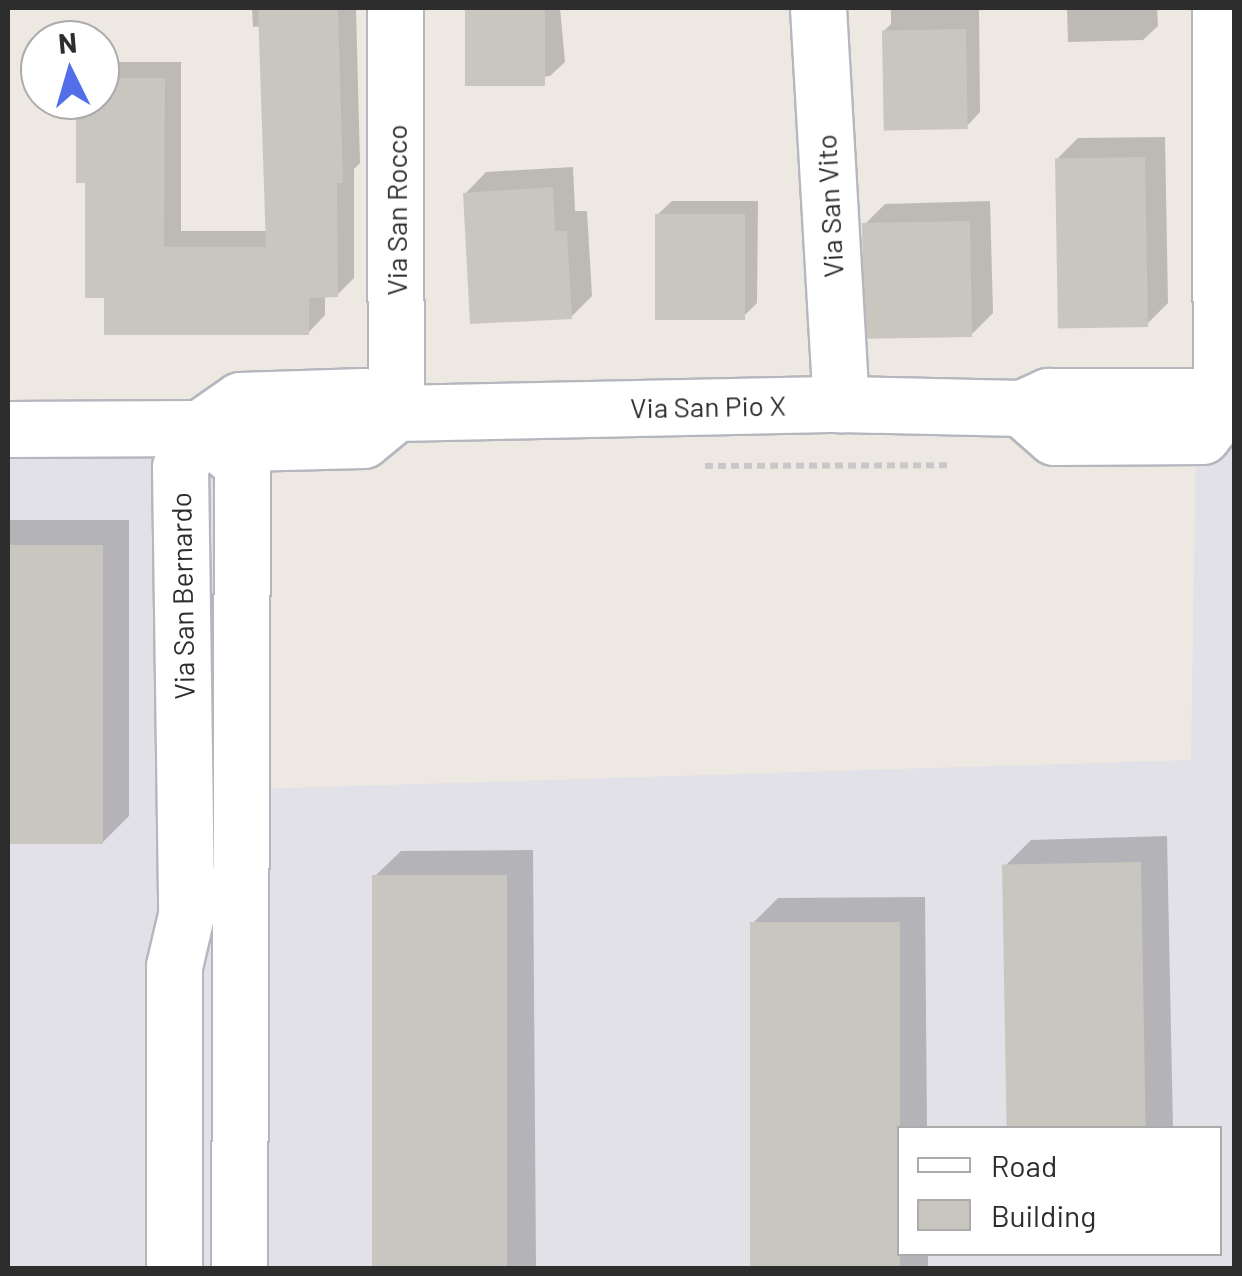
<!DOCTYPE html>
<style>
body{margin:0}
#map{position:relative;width:1242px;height:1276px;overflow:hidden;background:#ede8e1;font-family:Barlow,sans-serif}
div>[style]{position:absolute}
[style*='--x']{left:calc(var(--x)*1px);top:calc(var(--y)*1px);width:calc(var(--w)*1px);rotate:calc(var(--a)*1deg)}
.industrial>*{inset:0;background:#e2e1e7}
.shadow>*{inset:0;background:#0003}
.building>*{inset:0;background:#c9c6bf;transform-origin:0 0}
.path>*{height:6px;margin-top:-3px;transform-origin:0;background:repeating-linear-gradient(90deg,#c8c8c8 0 8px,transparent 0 13px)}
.roads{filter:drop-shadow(2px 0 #b5b7bf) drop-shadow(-2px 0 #b5b7bf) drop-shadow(0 2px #b5b7bf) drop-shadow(0 -2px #b5b7bf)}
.street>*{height:55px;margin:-27.5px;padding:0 27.5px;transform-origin:27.5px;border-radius:27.5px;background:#fff}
span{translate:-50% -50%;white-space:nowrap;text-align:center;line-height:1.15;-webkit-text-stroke:9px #fff;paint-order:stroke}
.street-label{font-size:28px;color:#2d2d2d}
.frame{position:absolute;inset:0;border:10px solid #2d2d2d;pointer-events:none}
.legend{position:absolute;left:897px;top:1126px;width:325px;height:130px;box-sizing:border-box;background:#fff;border:2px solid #ababab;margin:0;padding:12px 18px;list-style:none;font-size:30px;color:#2d2d2d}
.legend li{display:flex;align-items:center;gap:20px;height:50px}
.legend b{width:50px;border:2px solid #ababab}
.north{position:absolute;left:20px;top:20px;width:100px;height:100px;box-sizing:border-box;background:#fff;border:2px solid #ababab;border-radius:50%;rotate:355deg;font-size:28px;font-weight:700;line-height:40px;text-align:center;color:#2d2d2d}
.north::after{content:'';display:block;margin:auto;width:35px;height:45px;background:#526fe9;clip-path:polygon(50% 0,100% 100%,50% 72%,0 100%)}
</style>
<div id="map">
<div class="industrial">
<div style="clip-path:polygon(evenodd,1196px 442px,1234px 443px,1234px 1268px,8px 1268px,8px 453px,218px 452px,225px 790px,1191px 760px,1196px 442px,900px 1128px,1220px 1128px,1220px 1254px,900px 1254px,900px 1128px)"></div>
</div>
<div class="shadow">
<div style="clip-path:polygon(252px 8px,356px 8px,360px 163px,354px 169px,354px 278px,337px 295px,325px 295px,325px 315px,308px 333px,107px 295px,79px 100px,100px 100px,100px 62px,181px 62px,181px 231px,268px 231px,261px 26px,253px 27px)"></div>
<div style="clip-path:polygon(467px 8px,560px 8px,565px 62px,550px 76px,474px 83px)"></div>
<div style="clip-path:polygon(891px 8px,979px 8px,980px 112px,966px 127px,884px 31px,891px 24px)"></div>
<div style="clip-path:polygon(1067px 8px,1157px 8px,1158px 26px,1143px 40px,1068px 42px)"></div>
<div style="clip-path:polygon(1165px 137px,1168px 303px,1147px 324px,1057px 159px,1078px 138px)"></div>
<div style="clip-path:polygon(573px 167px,575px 211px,587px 211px,592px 296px,571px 317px,465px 194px,486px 172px)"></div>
<div style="clip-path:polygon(672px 201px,758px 201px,757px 303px,743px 317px,657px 215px)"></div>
<div style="clip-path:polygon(990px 201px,993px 313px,972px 334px,864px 225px,885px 204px)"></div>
<div style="clip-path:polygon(8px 520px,129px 520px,129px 816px,103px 842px,8px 842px)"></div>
<div style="clip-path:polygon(1167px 836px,1173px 1128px,1011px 1128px,1005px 866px,1031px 840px)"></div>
<div style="clip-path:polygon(533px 850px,536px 1266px,377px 1268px,374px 877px,401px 851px)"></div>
<div style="clip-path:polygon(925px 897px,927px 1128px,900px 1128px,900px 1254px,928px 1254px,928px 1268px,755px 1268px,752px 924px,778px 898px)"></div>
</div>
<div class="building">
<div style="clip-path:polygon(258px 8px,338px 8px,343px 183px,337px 183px,338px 297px,309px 298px,309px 335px,104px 335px,104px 298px,85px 298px,85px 183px,76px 183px,76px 100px,100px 100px,100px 78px,165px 78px,164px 247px,266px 247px)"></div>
<div style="left:465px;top:8px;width:80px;height:78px"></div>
<div style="left:966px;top:29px;width:100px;height:84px;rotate:89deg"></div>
<div style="left:1145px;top:157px;width:170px;height:90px;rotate:89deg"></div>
<div style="clip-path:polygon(553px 187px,555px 231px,567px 231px,572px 319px,470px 324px,463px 193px)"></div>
<div style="left:655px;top:214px;width:90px;height:106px"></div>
<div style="left:970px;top:221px;width:116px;height:108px;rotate:89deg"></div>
<div style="left:8px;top:545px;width:95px;height:299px"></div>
<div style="left:1141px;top:862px;width:266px;height:139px;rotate:89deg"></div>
<div style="left:507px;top:875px;width:393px;height:135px;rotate:90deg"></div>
<div style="left:900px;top:922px;width:346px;height:150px;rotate:90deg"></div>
</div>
<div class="path">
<div style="--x:705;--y:466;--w:247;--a:-0.2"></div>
</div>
<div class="roads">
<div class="street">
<div style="--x:395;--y:8;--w:405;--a:89.9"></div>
<div style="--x:396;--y:413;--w:445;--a:-1.2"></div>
<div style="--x:841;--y:404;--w:180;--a:1.3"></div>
<div style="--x:1021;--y:408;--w:30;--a:-24"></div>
<div style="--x:1048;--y:396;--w:144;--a:0"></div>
<div style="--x:1192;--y:396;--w:33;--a:29"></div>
<div style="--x:1221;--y:412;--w:13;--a:0"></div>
<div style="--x:818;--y:8;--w:397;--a:86.7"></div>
<div style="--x:1220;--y:8;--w:404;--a:89.9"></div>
<div style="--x:1021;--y:408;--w:44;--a:41.3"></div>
<div style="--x:1054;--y:437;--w:148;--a:-0.4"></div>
<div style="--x:1202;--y:436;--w:31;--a:-52"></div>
<div style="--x:200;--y:428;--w:55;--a:40.6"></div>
<div style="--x:242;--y:464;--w:804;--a:90.21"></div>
<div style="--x:8;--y:429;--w:192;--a:-0.3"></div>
<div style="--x:200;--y:428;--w:46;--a:18.8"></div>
<div style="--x:244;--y:443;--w:119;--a:-1.4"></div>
<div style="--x:363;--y:440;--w:43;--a:-39.3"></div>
<div style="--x:396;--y:413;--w:37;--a:-153"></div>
<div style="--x:363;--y:396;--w:123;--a:178.1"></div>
<div style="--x:240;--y:400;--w:49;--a:145"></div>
<div style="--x:200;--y:428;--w:44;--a:117.1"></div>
<div style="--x:180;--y:467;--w:448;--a:89.2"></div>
<div style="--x:186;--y:915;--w:52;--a:103.2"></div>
<div style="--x:174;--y:966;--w:302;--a:90"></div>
</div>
</div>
<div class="street-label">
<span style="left:829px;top:206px;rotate:-93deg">Via San Vito</span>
<span style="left:396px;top:210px;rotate:-90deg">Via San Rocco</span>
<span style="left:708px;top:406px;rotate:-1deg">Via San Pio X</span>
<span style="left:182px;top:596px;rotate:-91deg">Via San Bernardo</span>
</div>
<div class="frame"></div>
<ul class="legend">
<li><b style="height:12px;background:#fff"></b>Road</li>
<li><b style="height:28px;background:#c9c6bf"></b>Building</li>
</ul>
<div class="north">N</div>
</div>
